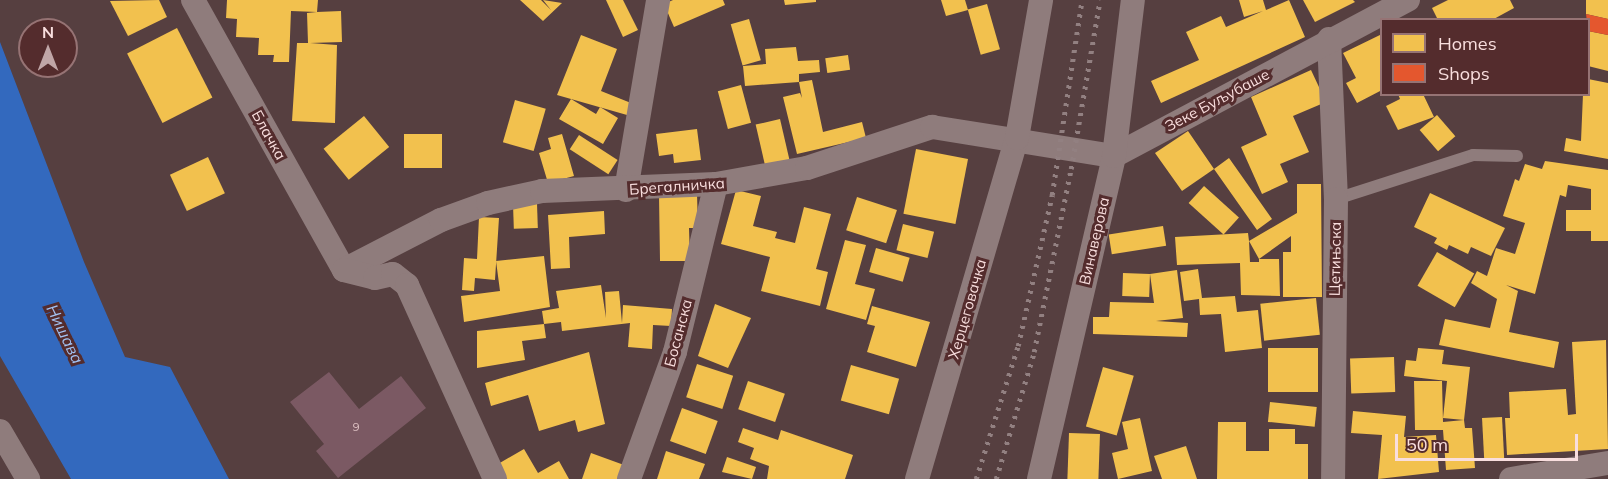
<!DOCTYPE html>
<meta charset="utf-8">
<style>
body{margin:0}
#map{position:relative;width:1608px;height:479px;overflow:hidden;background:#563f40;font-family:Mulish,sans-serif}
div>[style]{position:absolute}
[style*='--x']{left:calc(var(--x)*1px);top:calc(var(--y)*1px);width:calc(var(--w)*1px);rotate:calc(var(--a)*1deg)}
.water>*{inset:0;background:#3369be}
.homes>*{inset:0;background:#f2c14e;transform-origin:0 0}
.shops>*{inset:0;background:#e4572e}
.building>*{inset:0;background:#7b5963}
.lane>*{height:12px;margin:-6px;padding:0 6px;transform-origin:6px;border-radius:6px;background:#8f7c7c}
.street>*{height:24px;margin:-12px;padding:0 12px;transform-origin:12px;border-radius:12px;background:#8f7c7c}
.rail>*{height:4.5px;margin-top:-2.25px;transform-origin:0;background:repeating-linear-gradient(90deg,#928081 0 3px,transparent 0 9px)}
span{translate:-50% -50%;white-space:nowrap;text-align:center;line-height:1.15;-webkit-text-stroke:6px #542c2d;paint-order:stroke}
.number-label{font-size:12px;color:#dabdbf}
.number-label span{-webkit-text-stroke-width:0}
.street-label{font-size:15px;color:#f9dede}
.water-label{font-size:16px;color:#a3c2f2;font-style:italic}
.legend{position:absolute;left:1380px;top:18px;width:210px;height:78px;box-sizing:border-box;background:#542c2d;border:2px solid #967374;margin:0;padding:8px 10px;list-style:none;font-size:18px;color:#f9dede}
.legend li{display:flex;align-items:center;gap:12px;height:30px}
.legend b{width:30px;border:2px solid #967374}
.north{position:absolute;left:18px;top:18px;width:60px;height:60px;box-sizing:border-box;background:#542c2d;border:2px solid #967374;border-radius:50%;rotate:0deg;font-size:16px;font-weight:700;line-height:24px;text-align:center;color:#f9dede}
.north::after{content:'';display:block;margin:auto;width:21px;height:27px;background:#c0a6a7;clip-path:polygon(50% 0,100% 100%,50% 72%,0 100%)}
.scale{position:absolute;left:1395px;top:434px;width:183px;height:27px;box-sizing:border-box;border:3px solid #f9dede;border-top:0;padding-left:8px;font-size:18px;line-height:21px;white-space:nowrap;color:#f9dede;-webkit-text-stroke:4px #542c2d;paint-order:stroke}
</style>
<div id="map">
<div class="water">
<div style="clip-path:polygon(0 42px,84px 262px,125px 357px,170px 367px,229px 479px,71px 479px,0 356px)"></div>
</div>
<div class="homes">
<div style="clip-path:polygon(159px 0,167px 17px,128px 36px,110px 1px)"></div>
<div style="clip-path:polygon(227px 0,318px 0,317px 12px,341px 11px,342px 42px,310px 43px,337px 45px,335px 123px,292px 121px,297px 43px,308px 43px,307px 13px,317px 12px,291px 11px,289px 62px,273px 62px,274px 55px,258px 55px,259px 38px,236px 37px,237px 19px,226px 18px)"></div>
<div style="clip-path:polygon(520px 0,541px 0,551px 10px,543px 0,562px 3px,543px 21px)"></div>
<div style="clip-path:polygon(606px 0,623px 0,638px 30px,623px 37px)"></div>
<div style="clip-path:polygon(673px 0,723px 0,725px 5px,674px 27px,664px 4px)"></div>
<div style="clip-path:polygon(784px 0,816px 0,816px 2px,785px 5px)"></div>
<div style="clip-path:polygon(941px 0,965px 0,968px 10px,946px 16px)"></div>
<div style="clip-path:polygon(1239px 0,1263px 0,1266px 10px,1289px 0,1305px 37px,1161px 103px,1151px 81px,1199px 60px,1186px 32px,1221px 16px,1226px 27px,1263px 11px,1244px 17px)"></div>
<div style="clip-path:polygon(1303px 0,1353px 0,1355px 2px,1315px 22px)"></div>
<div style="clip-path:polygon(1448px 0,1510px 0,1514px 8px,1492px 20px,1438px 20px,1432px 8px)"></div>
<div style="clip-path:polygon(1586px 0,1608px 0,1608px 19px,1586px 14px)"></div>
<div style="left:987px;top:4px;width:47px;height:20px;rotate:74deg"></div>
<div style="left:749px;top:19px;width:43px;height:19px;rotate:74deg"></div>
<div style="left:177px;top:28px;width:78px;height:56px;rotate:63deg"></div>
<div style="clip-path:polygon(1588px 31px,1608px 35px,1608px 71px,1588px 66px)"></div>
<div style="clip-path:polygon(1382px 34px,1382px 90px,1357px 103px,1346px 83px,1356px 78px,1343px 53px)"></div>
<div style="clip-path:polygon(581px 35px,617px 49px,601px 91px,631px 103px,627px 115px,557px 95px)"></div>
<div style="clip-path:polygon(796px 47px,798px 61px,819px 60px,820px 72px,799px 74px,799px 82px,745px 86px,743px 66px,766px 64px,765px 49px)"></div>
<div style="left:848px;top:55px;width:15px;height:23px;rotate:82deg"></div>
<div style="clip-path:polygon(1311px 70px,1326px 102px,1293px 116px,1309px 152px,1280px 164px,1288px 182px,1262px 194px,1241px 147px,1267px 135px,1251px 97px)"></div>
<div style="clip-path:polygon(1588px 79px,1608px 83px,1608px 159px,1564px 151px,1566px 138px,1581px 141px,1583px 94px,1588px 94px)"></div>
<div style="clip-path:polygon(812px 80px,823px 132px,862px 122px,866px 138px,797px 154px,783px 97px,800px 93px,802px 98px,799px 82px)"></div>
<div style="left:741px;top:85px;width:39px;height:24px;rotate:75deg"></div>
<div style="clip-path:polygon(1398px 94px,1423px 94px,1434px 117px,1398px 130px,1386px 106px,1400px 99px)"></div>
<div style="clip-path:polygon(571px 99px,596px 114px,600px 107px,618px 118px,603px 144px,559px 119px)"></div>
<div style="left:515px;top:100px;width:32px;height:44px;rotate:16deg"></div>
<div style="left:1437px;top:115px;width:28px;height:23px;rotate:49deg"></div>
<div style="left:364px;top:116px;width:40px;height:52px;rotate:51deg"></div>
<div style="left:780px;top:119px;width:44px;height:25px;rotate:77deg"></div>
<div style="clip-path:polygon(697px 129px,701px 160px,674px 163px,673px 154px,659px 156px,656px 134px)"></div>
<div style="clip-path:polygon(1188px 131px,1214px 169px,1229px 158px,1272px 219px,1257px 230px,1214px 169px,1182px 191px,1155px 153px)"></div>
<div style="left:404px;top:134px;width:38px;height:34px"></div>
<div style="clip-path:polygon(562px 134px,574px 176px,548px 183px,539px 153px,551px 149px,548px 138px)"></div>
<div style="left:579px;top:135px;width:46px;height:17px;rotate:33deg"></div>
<div style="left:916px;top:149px;width:53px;height:66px;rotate:11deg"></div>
<div style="left:208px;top:157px;width:40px;height:42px;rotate:65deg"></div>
<div style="clip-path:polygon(1545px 161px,1608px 170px,1608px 241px,1591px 241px,1591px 231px,1566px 231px,1566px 210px,1591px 210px,1591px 189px,1568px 185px,1566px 197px,1560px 195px,1535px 294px,1506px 285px,1518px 291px,1509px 332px,1559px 342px,1554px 368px,1439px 345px,1445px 319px,1490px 328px,1497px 299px,1471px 283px,1477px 271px,1487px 276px,1496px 248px,1515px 254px,1525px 223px,1503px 216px,1515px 179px,1519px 181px,1525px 164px,1542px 169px)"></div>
<div style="clip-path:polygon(evenodd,1297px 184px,1321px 184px,1322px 297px,1283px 297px,1283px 252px,1291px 252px,1291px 236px,1259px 259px,1279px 259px,1280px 296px,1241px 295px,1240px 263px,1177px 265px,1175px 237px,1248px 233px,1249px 241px,1297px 213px,1297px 184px,1249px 241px,1259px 259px,1259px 262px,1250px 262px,1249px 241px)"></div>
<div style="left:1204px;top:186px;width:47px;height:23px;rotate:42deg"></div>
<div style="clip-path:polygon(736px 190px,761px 196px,753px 226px,777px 232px,775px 238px,795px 243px,804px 207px,831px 214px,816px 269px,828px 272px,820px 306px,761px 291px,770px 257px,721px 244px)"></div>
<div style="clip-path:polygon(1430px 193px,1505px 228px,1491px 256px,1471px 247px,1468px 254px,1449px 245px,1447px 250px,1434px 243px,1437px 238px,1414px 227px)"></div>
<div style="clip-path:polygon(697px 194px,698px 228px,689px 228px,690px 261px,660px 261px,659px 195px)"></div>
<div style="left:857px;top:197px;width:42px;height:35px;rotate:18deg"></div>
<div style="left:537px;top:204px;width:24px;height:24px;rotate:88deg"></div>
<div style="clip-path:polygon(604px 211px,605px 234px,569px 237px,570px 268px,551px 269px,548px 215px)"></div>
<div style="clip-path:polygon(479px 217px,499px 218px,495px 280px,475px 278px,474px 291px,462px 290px,464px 258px,477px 259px)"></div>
<div style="left:903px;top:224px;width:32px;height:27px;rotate:14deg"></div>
<div style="left:1163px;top:226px;width:20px;height:55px;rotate:81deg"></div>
<div style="clip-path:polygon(845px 240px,866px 245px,855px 284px,875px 289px,866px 320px,826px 309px)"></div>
<div style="left:876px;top:248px;width:35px;height:25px;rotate:16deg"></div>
<div style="left:1437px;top:252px;width:43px;height:39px;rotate:30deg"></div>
<div style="clip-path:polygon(544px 256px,550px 307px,464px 322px,461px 296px,500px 291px,496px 261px)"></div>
<div style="clip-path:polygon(1198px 269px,1202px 298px,1235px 296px,1237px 312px,1258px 310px,1262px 348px,1225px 352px,1221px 314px,1200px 315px,1199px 299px,1184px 301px,1180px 272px)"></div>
<div style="clip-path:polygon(1177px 270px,1183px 318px,1156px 321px,1188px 323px,1187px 337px,1093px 334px,1093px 317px,1109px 317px,1110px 302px,1154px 303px,1150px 274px)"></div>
<div style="left:1123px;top:273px;width:27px;height:23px;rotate:2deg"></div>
<div style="clip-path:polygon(601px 285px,606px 318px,605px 292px,619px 291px,622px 323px,623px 305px,672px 309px,671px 326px,653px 325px,652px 349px,628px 347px,630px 323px,562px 331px,561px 322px,544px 324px,546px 338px,522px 341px,525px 360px,477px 368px,477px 331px,544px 324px,542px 311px,559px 308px,556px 291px)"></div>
<div style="left:1316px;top:298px;width:37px;height:56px;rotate:84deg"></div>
<div style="clip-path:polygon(715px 304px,751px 318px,728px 368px,698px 356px)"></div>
<div style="clip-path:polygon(872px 306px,930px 322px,916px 367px,867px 352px,875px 326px,867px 324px)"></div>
<div style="clip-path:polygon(1606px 340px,1608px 449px,1507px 455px,1505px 418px,1510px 418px,1509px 392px,1566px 389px,1568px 415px,1576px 414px,1572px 342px)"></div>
<div style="left:1268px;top:348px;width:50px;height:44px"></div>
<div style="clip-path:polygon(1418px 348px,1444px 350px,1442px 364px,1470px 367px,1464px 420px,1443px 418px,1447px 381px,1404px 376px,1406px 360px,1416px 361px)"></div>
<div style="clip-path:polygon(589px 352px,605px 424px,578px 432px,575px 420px,539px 431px,528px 395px,491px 406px,485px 383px)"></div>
<div style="left:1394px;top:357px;width:35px;height:44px;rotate:88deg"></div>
<div style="left:697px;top:364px;width:38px;height:35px;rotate:18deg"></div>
<div style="left:851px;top:365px;width:50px;height:37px;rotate:16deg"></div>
<div style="left:1103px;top:367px;width:32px;height:62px;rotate:16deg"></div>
<div style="left:748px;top:381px;width:39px;height:30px;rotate:19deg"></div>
<div style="clip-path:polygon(1414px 381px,1442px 381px,1443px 422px,1464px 420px,1465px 428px,1472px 428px,1475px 468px,1446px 470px,1443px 430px,1415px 430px)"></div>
<div style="left:1270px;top:402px;width:47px;height:20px;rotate:6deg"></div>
<div style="left:682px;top:408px;width:38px;height:35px;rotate:20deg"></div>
<div style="clip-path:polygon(1353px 411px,1406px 416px,1404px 437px,1436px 435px,1439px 472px,1378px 479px,1382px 435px,1351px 433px)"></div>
<div style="left:1502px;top:417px;width:43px;height:20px;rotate:87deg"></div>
<div style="clip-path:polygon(1140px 418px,1152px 471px,1118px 479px,1112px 453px,1128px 449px,1122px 422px)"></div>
<div style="clip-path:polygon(1218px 422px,1246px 422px,1246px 451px,1269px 451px,1269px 429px,1295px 429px,1295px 444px,1308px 444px,1308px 479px,1217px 479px)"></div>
<div style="clip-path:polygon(743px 428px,778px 440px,781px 430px,853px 455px,845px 479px,767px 479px,769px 466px,750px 459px,754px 448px,738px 442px)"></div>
<div style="left:1069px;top:433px;width:31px;height:46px;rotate:2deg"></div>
<div style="clip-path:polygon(1186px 446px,1197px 479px,1162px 479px,1154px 456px)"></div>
<div style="clip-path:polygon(524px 449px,538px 473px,559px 461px,569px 479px,507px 479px,498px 464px)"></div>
<div style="clip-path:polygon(666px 451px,705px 464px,699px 479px,657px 479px)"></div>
<div style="clip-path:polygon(591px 453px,624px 465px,619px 479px,582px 479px)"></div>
<div style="clip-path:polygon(727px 457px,756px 467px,752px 479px,722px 472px)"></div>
</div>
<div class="shops">
<div style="clip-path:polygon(1586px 14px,1608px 19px,1608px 35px,1588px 31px)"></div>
</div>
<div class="building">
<div style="clip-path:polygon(329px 372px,359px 409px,401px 376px,426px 408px,338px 478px,316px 451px,324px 444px,290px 402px)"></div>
</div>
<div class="lane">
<div style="--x:1336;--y:199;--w:144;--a:-17.8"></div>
<div style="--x:1473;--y:155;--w:44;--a:1.3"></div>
</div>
<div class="street">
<div style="--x:193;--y:0;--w:309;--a:60.8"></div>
<div style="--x:1329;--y:39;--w:160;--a:87.5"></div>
<div style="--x:1336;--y:199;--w:280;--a:90.6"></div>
<div style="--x:626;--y:190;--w:193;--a:-80.4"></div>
<div style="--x:344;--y:270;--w:109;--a:-27.3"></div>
<div style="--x:441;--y:220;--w:50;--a:-19.9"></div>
<div style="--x:488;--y:203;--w:55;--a:-12.5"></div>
<div style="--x:542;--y:191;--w:174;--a:-2.3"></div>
<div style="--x:716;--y:184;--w:92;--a:-10"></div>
<div style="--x:807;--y:168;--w:132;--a:-18.2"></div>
<div style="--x:932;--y:127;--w:184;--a:9.1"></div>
<div style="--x:1114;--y:156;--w:333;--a:-28"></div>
<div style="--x:344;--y:270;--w:32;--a:14"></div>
<div style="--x:375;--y:278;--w:18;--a:-13"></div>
<div style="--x:393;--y:274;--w:18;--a:38"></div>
<div style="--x:407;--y:285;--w:213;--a:65.6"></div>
<div style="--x:0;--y:431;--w:56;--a:59.7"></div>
<div style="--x:629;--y:479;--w:135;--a:-70.1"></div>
<div style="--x:675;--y:352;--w:173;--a:-76.3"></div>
<div style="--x:917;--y:479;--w:355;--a:-73.7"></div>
<div style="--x:1017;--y:138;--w:140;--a:-80.1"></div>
<div style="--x:1039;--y:479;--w:332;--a:-76.9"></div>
<div style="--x:1114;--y:156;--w:157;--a:-83.1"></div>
<div style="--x:1511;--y:479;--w:98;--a:-9.4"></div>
</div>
<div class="rail">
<div style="--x:976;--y:479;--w:139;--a:-72.5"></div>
<div style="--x:1018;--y:346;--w:155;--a:-77.3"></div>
<div style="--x:1052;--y:195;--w:197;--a:-81.3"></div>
<div style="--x:996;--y:479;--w:133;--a:-73.3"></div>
<div style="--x:1034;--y:352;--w:187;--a:-78.6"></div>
<div style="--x:1071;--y:169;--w:171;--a:-80.3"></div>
</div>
<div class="number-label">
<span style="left:356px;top:427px">9</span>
</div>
<div class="street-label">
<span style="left:1217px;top:100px;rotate:-28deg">Зеке Буљубаше</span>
<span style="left:269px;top:135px;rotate:61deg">Блачка</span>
<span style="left:677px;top:186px;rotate:-4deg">Брегалничка</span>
<span style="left:1094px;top:241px;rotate:-77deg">Винаверова</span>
<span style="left:1335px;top:259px;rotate:-89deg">Цетињска</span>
<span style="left:967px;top:309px;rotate:-74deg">Херцеговачка</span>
<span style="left:678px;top:333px;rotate:-75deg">Босанска</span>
</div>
<div class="water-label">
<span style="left:65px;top:334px;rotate:64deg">Нишава</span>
</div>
<ul class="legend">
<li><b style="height:16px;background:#f2c14e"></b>Homes</li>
<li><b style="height:16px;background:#e4572e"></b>Shops</li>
</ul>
<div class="north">N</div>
<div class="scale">50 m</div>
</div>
